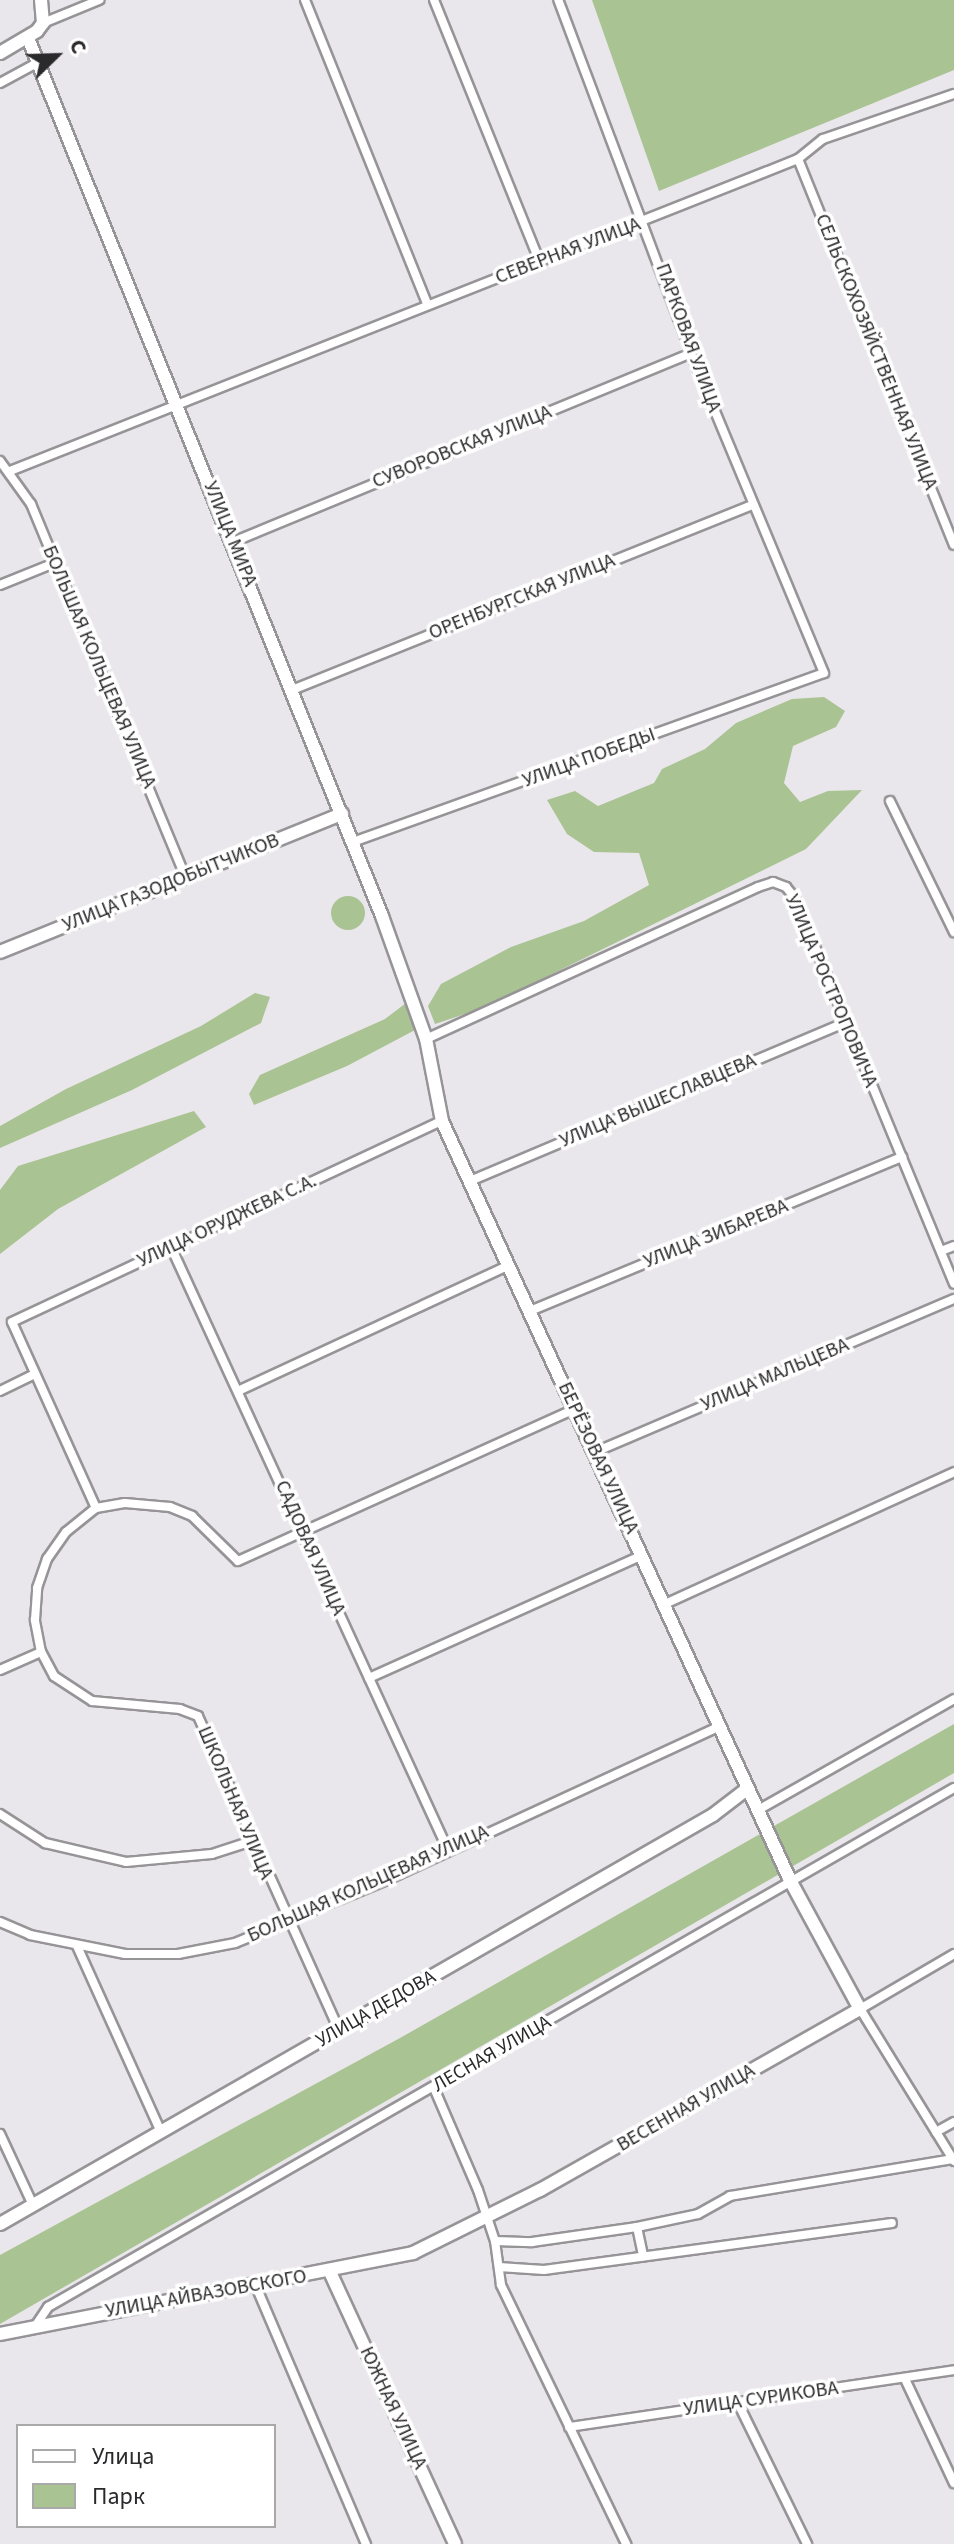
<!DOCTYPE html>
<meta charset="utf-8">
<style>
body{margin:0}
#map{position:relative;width:954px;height:2544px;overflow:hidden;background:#eae7ec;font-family:"Source Sans 3",sans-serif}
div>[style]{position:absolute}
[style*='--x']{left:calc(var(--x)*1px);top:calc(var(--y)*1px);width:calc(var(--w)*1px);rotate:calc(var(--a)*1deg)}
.green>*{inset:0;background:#a9c392}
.round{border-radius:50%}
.roads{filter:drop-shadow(2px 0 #979498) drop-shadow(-2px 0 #979498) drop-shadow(0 2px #979498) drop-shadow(0 -2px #979498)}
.street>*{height:8px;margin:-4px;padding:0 4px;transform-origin:4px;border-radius:4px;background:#fff}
.secondary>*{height:12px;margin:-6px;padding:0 6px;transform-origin:6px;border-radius:6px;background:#fff}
span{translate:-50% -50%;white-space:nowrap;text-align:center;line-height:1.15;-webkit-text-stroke:7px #fff;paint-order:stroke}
.street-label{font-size:20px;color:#2a292b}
.legend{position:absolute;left:16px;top:2424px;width:260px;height:104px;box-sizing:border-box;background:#fff;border:2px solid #aaa9aa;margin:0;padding:10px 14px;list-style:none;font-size:24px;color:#2a292b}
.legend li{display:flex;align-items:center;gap:16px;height:40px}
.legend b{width:40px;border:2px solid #aaa9aa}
.north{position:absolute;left:16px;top:16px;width:80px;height:80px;-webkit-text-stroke:6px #fff;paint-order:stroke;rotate:67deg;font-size:22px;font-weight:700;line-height:32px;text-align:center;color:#2a292b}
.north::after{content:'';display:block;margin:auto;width:28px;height:36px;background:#2a292b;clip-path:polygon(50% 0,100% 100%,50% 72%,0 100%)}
</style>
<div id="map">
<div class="green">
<div style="clip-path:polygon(592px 0,954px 0,954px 70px,659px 191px)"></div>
<div style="clip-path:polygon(824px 697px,845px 711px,836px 727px,793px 746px,784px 783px,800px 802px,828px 791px,862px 790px,806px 849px,483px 1008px,435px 1024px,428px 1006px,441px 984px,511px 947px,584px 921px,649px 885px,639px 853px,594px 852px,567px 834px,547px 800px,575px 791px,598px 806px,654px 783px,662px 769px,705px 749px,736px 723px,792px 699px)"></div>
<div class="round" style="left:331px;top:896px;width:34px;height:34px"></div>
<div style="clip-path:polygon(255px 993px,270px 997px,261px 1023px,132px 1090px,0 1148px,0 1126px,66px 1089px,201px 1026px)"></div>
<div style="clip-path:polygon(406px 1003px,415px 1030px,347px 1066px,254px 1105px,249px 1094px,260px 1075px,385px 1019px)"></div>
<div style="clip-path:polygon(194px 1111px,206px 1127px,58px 1209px,0 1254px,0 1190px,18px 1166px)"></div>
<div style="clip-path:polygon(954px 1724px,954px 1773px,0 2324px,0 2255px,400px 2038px)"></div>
</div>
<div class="roads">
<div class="street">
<div style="--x:305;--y:0;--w:328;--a:68.1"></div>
<div style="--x:434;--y:0;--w:283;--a:68"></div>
<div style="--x:43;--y:23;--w:61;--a:-22.3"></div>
<div style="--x:0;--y:83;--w:42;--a:-28.4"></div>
<div style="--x:798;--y:159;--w:416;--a:68"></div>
<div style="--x:0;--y:461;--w:53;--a:54.2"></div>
<div style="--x:31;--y:504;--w:405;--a:67.5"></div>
<div style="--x:10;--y:471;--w:848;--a:-21.6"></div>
<div style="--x:798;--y:159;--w:32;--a:-39"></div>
<div style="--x:823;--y:139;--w:139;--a:-19"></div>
<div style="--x:233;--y:542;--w:495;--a:-22.4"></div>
<div style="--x:0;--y:585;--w:61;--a:-22"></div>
<div style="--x:292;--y:690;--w:496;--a:-21.9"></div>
<div style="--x:890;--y:801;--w:146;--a:64"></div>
<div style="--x:353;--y:842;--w:500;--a:-19.74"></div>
<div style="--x:824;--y:673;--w:347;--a:-112.6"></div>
<div style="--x:691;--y:353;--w:377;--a:-110.6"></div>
<div style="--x:426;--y:1039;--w:365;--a:-24.6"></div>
<div style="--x:758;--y:887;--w:16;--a:-18"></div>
<div style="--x:773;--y:882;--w:14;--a:21"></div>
<div style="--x:786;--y:887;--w:14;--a:51"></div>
<div style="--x:795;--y:898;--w:417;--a:67.6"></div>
<div style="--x:470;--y:1181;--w:408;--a:-22.9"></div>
<div style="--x:171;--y:1247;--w:664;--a:65.33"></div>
<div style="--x:941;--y:1251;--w:14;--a:-21"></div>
<div style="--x:530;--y:1311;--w:403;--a:-22.5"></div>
<div style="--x:0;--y:1391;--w:39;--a:-26"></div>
<div style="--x:238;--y:1391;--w:299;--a:-24.9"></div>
<div style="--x:595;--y:1452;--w:390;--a:-23.1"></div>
<div style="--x:96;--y:1508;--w:204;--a:-114.3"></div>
<div style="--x:12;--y:1322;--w:475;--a:-25.1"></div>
<div style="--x:665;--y:1604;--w:318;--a:-24.5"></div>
<div style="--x:0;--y:1670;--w:45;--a:-23.7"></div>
<div style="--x:369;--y:1678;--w:300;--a:-24.2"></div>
<div style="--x:758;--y:1810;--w:225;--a:-29.5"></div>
<div style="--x:0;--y:1814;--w:54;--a:32.8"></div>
<div style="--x:45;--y:1843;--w:83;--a:13.2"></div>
<div style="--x:126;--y:1862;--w:86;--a:-5.3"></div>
<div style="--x:212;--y:1854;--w:40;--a:-18"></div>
<div style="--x:0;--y:1922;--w:33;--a:23"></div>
<div style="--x:30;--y:1935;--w:97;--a:11.3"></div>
<div style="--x:125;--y:1954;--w:53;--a:0"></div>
<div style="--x:178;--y:1954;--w:58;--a:-10.9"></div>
<div style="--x:235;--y:1943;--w:165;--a:-22.5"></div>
<div style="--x:387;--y:1880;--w:367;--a:-24.8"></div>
<div style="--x:77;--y:1946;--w:202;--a:65.7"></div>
<div style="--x:339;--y:2030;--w:344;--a:-114.2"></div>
<div style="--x:198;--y:1716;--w:19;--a:-159"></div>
<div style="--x:180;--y:1709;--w:88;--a:-174.8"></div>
<div style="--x:92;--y:1701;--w:45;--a:-146.7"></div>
<div style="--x:54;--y:1676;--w:27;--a:-118"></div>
<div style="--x:41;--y:1652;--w:33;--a:-101"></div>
<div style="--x:35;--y:1620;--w:32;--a:-86"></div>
<div style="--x:37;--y:1588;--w:31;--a:-71"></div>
<div style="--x:47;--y:1559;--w:33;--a:-55"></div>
<div style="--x:66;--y:1532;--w:38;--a:-39"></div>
<div style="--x:96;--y:1508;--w:29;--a:-10"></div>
<div style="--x:125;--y:1503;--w:45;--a:5.1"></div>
<div style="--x:170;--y:1507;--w:24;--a:22"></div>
<div style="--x:192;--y:1516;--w:64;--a:44.4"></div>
<div style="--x:238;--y:1561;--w:370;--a:-24.3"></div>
<div style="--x:434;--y:2088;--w:111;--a:66.7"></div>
<div style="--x:478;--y:2190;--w:54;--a:71.6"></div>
<div style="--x:495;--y:2241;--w:44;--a:82.2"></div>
<div style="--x:501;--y:2285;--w:288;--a:64.2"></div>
<div style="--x:936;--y:2132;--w:21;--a:-29"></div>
<div style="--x:0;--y:2134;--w:78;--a:65.1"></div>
<div style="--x:954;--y:2161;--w:179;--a:-121.7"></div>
<div style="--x:860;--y:2009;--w:109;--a:-30.3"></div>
<div style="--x:637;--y:2227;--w:30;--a:78"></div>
<div style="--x:495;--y:2241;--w:37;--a:2"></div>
<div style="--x:532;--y:2242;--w:106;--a:-8.1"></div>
<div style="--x:637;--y:2227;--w:62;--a:-12"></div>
<div style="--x:698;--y:2214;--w:37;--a:-29"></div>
<div style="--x:730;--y:2196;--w:227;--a:-9.4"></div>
<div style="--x:499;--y:2267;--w:45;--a:3.8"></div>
<div style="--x:544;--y:2270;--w:351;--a:-7.7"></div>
<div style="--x:255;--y:2284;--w:283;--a:66.9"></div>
<div style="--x:36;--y:2325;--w:22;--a:-56"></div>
<div style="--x:48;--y:2307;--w:1044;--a:-29.81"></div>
<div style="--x:905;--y:2379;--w:115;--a:64.8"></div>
<div style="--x:738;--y:2403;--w:157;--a:63.9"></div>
<div style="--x:569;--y:2427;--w:389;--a:-8.4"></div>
</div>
<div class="secondary">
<div style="--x:0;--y:53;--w:43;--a:-30.7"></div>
<div style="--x:37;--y:31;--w:10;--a:-53"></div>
<div style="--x:43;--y:23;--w:23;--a:-95"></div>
<div style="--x:0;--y:952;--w:369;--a:-22"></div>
<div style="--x:0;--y:2224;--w:822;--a:-29.84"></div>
<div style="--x:713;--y:1815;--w:44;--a:-37.6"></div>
<div style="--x:330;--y:2272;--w:299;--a:65.3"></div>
<div style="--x:0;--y:2334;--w:421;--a:-11.1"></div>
<div style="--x:413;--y:2253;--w:142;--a:-26.4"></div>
<div style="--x:540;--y:2190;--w:368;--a:-29.5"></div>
<div style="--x:860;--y:2009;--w:149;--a:-118.5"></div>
<div style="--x:789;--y:1878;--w:833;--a:-114.63"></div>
<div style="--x:442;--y:1121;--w:84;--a:-101"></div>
<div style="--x:426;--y:1039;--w:131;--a:-109.7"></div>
<div style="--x:382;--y:916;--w:947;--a:-111.96"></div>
</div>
</div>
<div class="street-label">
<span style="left:568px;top:251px;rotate:-21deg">СЕВЕРНАЯ УЛИЦА</span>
<span style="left:688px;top:338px;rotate:70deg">ПАРКОВАЯ УЛИЦА</span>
<span style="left:876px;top:352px;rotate:68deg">СЕЛЬСКОХОЗЯЙСТВЕННАЯ УЛИЦА</span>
<span style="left:462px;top:447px;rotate:-22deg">СУВОРОВСКАЯ УЛИЦА</span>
<span style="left:230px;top:534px;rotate:68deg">УЛИЦА МИРА</span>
<span style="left:522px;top:597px;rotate:-22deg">ОРЕНБУРГСКАЯ УЛИЦА</span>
<span style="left:99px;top:667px;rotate:67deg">БОЛЬШАЯ КОЛЬЦЕВАЯ УЛИЦА</span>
<span style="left:589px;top:758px;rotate:-20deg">УЛИЦА ПОБЕДЫ</span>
<span style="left:171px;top:883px;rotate:-22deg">УЛИЦА ГАЗОДОБЫТЧИКОВ</span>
<span style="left:831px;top:991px;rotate:67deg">УЛИЦА РОСТРОПОВИЧА</span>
<span style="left:658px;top:1101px;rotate:-23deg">УЛИЦА ВЫШЕСЛАВЦЕВА</span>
<span style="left:227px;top:1221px;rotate:-25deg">УЛИЦА ОРУДЖЕВА С.А.</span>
<span style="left:716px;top:1234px;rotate:-22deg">УЛИЦА ЗИБАРЕВА</span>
<span style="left:775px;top:1375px;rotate:-23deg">УЛИЦА МАЛЬЦЕВА</span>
<span style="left:598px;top:1458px;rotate:65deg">БЕРЁЗОВАЯ УЛИЦА</span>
<span style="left:310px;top:1548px;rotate:66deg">САДОВАЯ УЛИЦА</span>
<span style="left:235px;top:1803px;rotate:67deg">ШКОЛЬНАЯ УЛИЦА</span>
<span style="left:368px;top:1884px;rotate:-24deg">БОЛЬШАЯ КОЛЬЦЕВАЯ УЛИЦА</span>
<span style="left:376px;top:2009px;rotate:-30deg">УЛИЦА ДЕДОВА</span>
<span style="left:492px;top:2054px;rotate:-30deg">ЛЕСНАЯ УЛИЦА</span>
<span style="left:686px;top:2108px;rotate:-30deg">ВЕСЕННАЯ УЛИЦА</span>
<span style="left:206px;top:2294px;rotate:-10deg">УЛИЦА АЙВАЗОВСКОГО</span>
<span style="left:761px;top:2399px;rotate:-8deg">УЛИЦА СУРИКОВА</span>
<span style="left:393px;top:2408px;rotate:65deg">ЮЖНАЯ УЛИЦА</span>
</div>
<ul class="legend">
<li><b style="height:10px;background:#fff"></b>Улица</li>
<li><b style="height:22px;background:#a9c392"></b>Парк</li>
</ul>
<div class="north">С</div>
</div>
